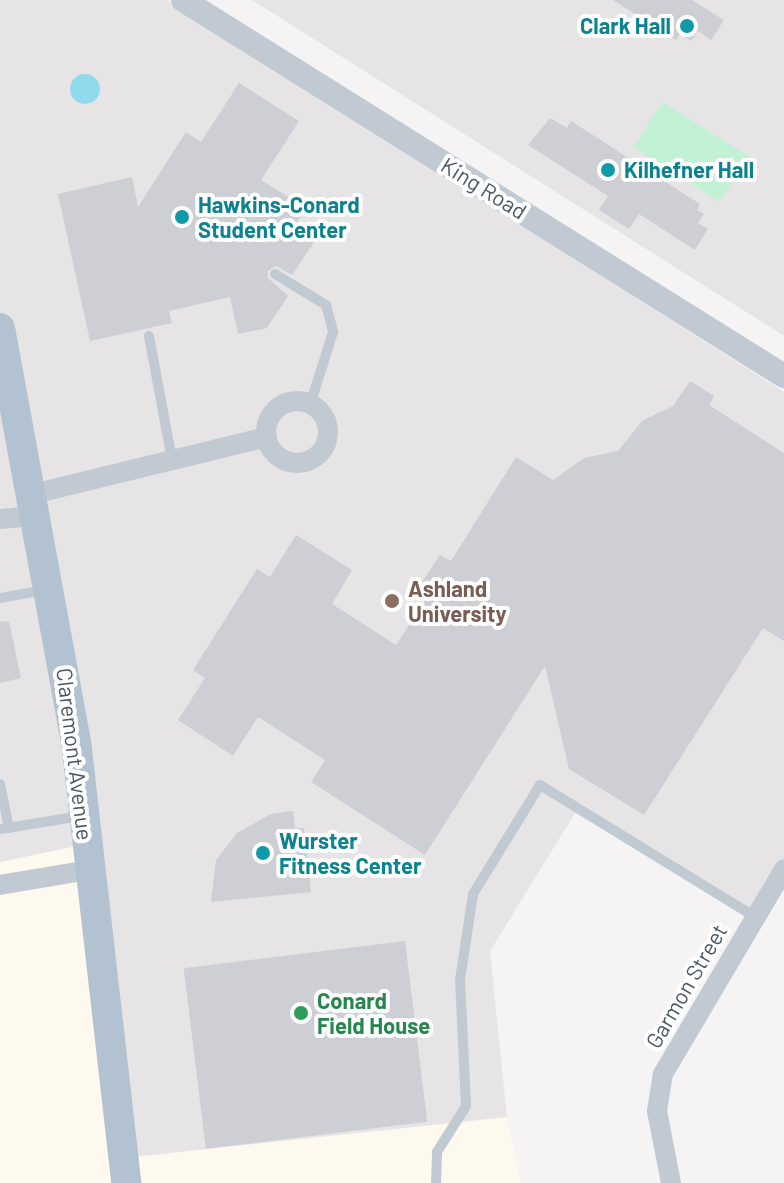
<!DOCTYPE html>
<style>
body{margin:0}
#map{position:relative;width:784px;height:1183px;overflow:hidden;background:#f5f3f3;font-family:Barlow,sans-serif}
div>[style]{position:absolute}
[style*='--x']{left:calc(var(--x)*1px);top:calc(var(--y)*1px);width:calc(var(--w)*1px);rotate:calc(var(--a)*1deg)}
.commercial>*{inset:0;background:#fdf9ef}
.education>*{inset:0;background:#e6e4e5}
.green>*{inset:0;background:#c3f1d5;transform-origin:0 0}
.water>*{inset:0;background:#90daee}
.round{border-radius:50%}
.building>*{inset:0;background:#cdcfd5;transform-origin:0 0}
.service>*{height:10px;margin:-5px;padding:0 5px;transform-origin:5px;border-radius:5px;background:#c1cad2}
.minor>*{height:20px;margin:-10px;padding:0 10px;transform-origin:10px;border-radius:10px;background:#c1cad2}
.minor>.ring{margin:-10px;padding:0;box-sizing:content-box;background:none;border:20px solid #c1cad2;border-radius:50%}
.tertiary>*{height:24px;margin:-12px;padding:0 12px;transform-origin:12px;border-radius:12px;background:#c1cad2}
.primary>*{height:30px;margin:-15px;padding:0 15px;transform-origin:15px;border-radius:15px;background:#b3c2d1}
.dots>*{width:22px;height:22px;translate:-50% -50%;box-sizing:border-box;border:4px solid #fff;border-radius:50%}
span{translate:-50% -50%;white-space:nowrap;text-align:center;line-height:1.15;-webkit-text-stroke:8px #fff;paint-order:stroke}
.culture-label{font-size:22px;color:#0d838f;font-weight:700}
.right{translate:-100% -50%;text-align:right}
.left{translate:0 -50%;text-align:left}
.street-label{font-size:22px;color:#4a5661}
.education-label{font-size:22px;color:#785e54;font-weight:700}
.leisure-label{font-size:22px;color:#27864d;font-weight:700}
</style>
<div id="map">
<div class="commercial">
<div style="clip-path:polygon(87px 844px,124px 1158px,507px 1117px,521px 1183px,0 1183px,0 862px)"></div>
</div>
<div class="education">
<div style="clip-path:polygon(0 0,167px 0,784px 392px,784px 867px,754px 916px,577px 810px,490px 951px,507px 1117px,123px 1158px,86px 844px,0 862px)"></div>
<div style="clip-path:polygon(252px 0,784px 0,784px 336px)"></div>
</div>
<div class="green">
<div style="left:662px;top:102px;width:102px;height:54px;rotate:32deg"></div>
</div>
<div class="water">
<div class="round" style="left:70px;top:74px;width:30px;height:30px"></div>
</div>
<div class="building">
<div style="clip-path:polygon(613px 0,692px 0,724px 20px,711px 40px,698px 31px,691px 41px,680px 34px,676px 40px)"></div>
<div style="clip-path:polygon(239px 83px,299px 121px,261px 180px,306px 208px,295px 226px,316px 239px,292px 275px,276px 266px,268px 271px,268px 278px,288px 296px,267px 328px,238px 334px,230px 297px,169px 311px,172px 323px,90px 341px,58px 194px,132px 177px,138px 207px,186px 132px,201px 142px)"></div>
<div style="clip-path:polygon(550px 118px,567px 128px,571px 121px,700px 204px,697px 210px,704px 214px,698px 223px,708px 229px,695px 250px,639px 214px,629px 229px,599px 210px,608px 196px,528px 145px)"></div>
<div style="clip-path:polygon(690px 381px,714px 396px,709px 405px,784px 453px,784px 641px,763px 628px,644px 815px,569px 769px,545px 666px,425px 855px,311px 782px,325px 760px,258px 717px,233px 756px,178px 720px,205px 678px,193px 670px,257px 569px,270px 577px,296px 535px,352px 570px,332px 604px,396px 645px,425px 601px,414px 594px,440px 555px,451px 561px,516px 457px,553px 480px,584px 458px,618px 451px,642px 421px,673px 406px)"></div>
<div style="clip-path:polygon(9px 621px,21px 678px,0 683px,0 622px)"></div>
<div style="clip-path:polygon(293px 811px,295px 828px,304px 828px,311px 892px,211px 902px,216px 860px,237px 833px,271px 814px)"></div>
<div style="left:405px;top:941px;width:182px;height:223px;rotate:83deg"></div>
</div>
<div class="service">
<div style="--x:275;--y:274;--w:60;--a:31.3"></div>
<div style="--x:326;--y:305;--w:28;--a:75"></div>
<div style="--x:333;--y:332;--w:77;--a:107.5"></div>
<div style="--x:149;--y:336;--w:126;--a:79.5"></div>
<div style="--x:0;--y:598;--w:46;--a:-10.1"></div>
<div style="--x:0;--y:784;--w:45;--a:78.4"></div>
<div style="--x:0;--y:829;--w:82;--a:-9.1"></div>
<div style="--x:436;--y:1183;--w:31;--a:-88"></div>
<div style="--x:437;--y:1152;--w:54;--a:-57.8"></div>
<div style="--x:466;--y:1106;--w:126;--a:-92.7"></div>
<div style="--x:460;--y:980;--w:87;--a:-81.4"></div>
<div style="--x:473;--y:894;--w:128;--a:-58.4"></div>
<div style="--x:540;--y:785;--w:251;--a:31.5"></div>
</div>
<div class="minor">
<div class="ring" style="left:266px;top:401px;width:42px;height:42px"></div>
<div style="--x:33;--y:494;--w:241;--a:-13.7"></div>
<div style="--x:0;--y:519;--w:37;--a:-5"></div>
<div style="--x:0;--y:885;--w:90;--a:-9.6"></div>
<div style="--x:671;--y:1183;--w:73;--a:-101"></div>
<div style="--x:657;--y:1111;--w:37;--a:-81"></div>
<div style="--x:663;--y:1074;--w:238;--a:-59.4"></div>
</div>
<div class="tertiary">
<div style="--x:183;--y:0;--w:709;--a:32.03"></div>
</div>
<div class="primary">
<div style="--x:0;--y:328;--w:420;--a:79.6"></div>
<div style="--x:76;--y:741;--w:445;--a:83.5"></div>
</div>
<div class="dots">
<div style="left:687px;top:26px;background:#0f9aa8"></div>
<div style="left:608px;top:170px;background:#0f9aa8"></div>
<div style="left:182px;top:217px;background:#0f9aa8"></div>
<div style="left:392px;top:601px;background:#8d6e63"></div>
<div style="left:263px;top:853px;background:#0f9aa8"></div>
<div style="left:301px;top:1013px;background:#2e9e5b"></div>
</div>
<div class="culture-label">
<span class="right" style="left:671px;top:26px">Clark Hall</span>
<span class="left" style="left:624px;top:170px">Kilhefner Hall</span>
<span class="left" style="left:198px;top:217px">Hawkins-Conard<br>Student Center</span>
<span class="left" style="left:279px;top:853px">Wurster<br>Fitness Center</span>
</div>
<div class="street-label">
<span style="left:484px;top:188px;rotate:32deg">King Road</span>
<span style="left:75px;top:754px;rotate:83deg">Claremont Avenue</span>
<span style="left:686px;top:986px;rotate:-60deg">Garmon Street</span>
</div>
<div class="education-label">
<span class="left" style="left:408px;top:601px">Ashland<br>University</span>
</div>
<div class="leisure-label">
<span class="left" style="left:317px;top:1013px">Conard<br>Field House</span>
</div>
</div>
